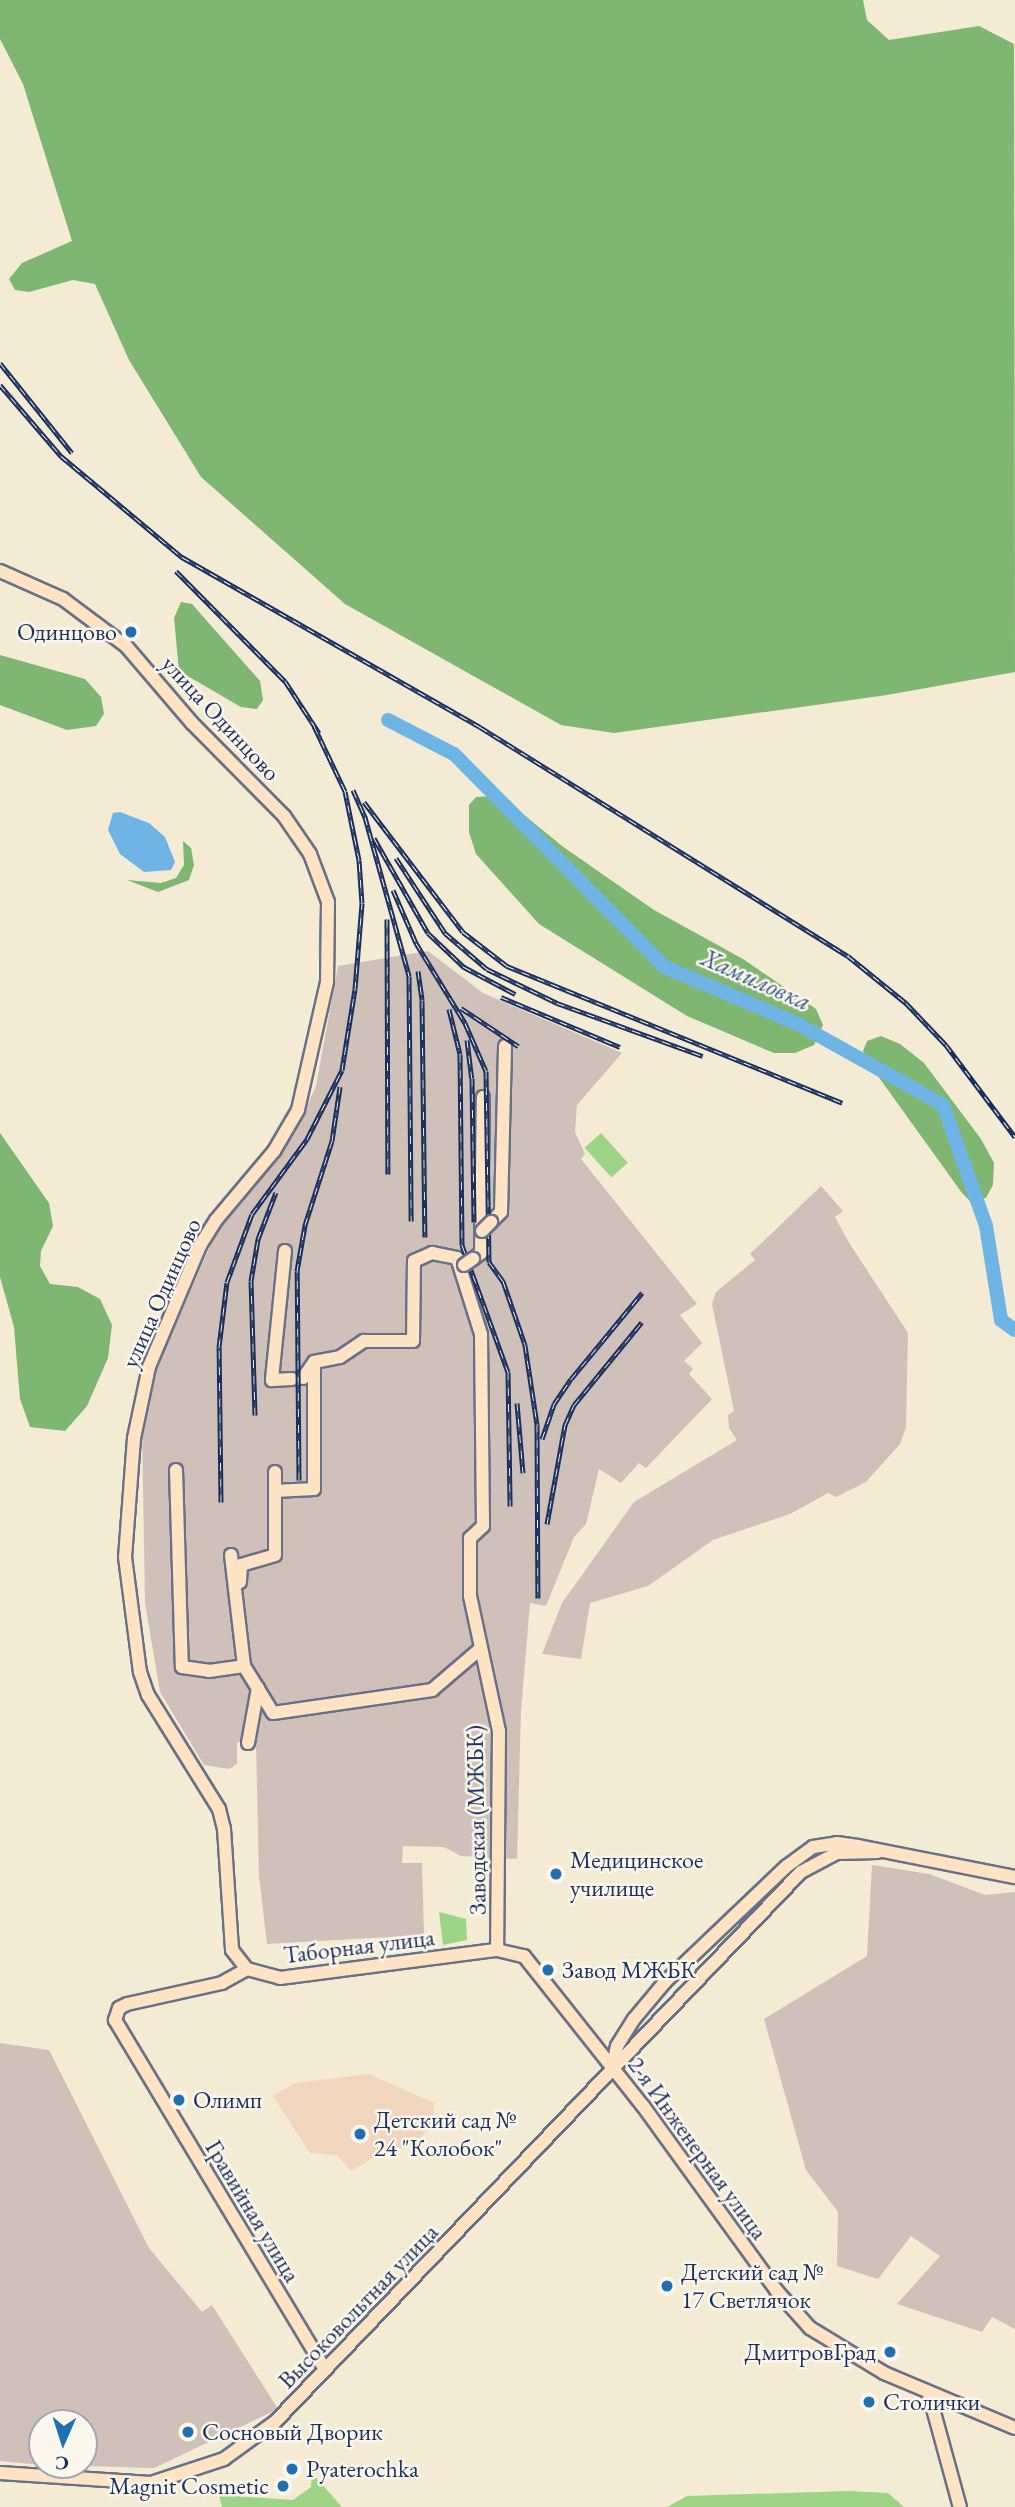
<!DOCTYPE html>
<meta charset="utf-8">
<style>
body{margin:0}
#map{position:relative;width:1015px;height:2507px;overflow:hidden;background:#f3ebd4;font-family:"EB Garamond",serif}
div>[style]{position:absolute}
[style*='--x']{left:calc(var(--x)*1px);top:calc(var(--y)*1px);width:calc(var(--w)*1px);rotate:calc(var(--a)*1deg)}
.built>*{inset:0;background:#f2d5bd}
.industrial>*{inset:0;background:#cfc1ba}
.green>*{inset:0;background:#9ed485;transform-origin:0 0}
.forest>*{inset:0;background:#7eb672}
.water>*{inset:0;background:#6eb4e5}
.river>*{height:14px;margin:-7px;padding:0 7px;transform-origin:7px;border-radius:7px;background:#6eb4e5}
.roads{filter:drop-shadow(2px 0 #677187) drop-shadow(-2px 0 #677187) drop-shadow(0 2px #677187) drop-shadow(0 -2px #677187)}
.secondary>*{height:12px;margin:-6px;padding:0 6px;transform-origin:6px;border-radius:6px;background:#fee4c5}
.rail>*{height:5px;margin-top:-2.5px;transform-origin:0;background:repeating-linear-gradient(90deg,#fbf7ec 0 8px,#1b2f5e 0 16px);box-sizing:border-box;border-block:2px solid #1b2f5e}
.bridges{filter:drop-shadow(2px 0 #677187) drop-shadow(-2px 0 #677187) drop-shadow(0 2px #677187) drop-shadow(0 -2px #677187)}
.secondary-bridge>*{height:12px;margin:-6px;padding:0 6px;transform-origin:6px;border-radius:6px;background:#fee4c5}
.dots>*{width:19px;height:19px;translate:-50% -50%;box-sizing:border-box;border:4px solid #fbf7ec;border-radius:50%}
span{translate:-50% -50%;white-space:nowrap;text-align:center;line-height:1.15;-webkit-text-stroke:5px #fbf7ec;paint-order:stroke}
.poi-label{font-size:24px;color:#1b2f5e}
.right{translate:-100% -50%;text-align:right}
.left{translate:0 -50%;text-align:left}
.street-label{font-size:24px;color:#1b2f5e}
.water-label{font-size:26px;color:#345786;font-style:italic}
.north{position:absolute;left:28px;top:2409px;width:70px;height:70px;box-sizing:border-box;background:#fbf7ec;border:2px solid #a1a7b3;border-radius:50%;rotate:183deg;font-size:19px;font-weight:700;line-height:28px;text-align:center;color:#1b2f5e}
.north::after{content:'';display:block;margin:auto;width:24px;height:32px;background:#1f6fb2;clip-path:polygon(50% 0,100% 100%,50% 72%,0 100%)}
</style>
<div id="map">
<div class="built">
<div style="clip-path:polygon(369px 2074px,434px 2103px,434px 2122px,413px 2146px,381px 2153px,351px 2171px,337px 2155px,310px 2153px,273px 2096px,295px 2083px)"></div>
</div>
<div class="industrial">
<div style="clip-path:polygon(428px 951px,483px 993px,622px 1053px,577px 1105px,575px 1132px,585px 1154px,581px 1159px,697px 1304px,680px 1315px,702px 1343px,684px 1361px,693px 1369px,689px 1374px,712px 1399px,646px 1468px,639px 1463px,621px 1483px,599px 1469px,586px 1524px,574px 1537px,546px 1606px,530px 1603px,521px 1711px,517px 1859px,461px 1856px,444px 1847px,403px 1846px,402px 1863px,422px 1863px,424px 1935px,267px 1944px,259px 1876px,256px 1743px,237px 1742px,237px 1764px,229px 1769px,204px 1765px,160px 1692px,145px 1603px,142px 1425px,149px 1386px,218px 1228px,294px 1134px,316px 1086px,338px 966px)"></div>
<div style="clip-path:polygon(821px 1186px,843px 1211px,835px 1217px,848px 1241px,908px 1333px,906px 1427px,900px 1444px,866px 1482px,836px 1497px,828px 1493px,790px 1514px,713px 1540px,648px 1586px,590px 1603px,581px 1659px,542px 1654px,562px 1603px,634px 1502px,737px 1440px,729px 1428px,728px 1415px,734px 1411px,712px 1304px,716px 1292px,755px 1260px,750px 1254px)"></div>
<div style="clip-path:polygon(872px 1865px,929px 1874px,985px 1895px,1015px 1892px,1015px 2329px,992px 2317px,982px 2332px,897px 2304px,940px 2256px,911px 2236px,878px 2279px,837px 2266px,838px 2212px,806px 2170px,764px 2019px,867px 1956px)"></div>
<div style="clip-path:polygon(0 2043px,49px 2050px,149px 2248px,202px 2312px,212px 2305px,278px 2409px,154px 2468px,47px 2465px,84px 2465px,84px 2423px,42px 2423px,42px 2465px,0 2461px)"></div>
</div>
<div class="green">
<div style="left:601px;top:1133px;width:40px;height:22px;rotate:48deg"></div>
<div style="clip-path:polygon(439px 1912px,466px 1919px,467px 1940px,443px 1945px)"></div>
<div style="clip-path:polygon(312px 2473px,342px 2507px,222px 2507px,219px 2495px,293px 2500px,311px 2487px)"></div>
<div style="clip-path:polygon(849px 2491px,888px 2493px,904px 2507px,667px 2507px,687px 2496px)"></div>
</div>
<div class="forest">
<div style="clip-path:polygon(0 0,863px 0,867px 20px,889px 40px,979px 26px,1014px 44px,1015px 672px,887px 695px,614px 733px,561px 725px,345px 604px,201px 477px,129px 360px,95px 284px,73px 280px,29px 292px,15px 290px,9px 279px,22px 263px,72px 241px,23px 84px,0 39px)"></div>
<div style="clip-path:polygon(181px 602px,192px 604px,260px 681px,263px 700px,257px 709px,241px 707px,179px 671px,174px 618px)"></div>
<div style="clip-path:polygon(0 655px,85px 679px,101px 697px,104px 714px,96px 726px,67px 730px,0 705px)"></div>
<div style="clip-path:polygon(501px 796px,562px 846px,654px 910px,743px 959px,816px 1009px,823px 1025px,814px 1045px,795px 1053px,774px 1053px,687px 1016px,539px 924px,476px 854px,469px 832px,469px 805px,476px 797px)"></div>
<div style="clip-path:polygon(183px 841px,191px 848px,194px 865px,189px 880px,158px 892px,127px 880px,161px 883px,176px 878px,184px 865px)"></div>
<div style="clip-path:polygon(881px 1036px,900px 1044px,924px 1063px,981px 1139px,994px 1163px,993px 1185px,986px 1198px,970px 1201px,962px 1193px,880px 1079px,863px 1051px,867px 1041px)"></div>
<div style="clip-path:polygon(0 1133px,49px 1203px,53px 1226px,41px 1251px,40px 1266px,50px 1284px,78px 1287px,100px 1299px,112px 1325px,108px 1358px,87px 1406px,65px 1431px,30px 1427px,20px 1399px,14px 1327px,0 1277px)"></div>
</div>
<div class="water">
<div style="clip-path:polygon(120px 812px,149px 823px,165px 837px,175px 862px,171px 870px,144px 872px,120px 854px,108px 830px,113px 813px)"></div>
</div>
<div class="river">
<div style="--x:388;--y:720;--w:74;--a:27.3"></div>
<div style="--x:454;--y:754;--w:300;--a:45.3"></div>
<div style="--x:665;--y:967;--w:145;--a:23.2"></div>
<div style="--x:798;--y:1024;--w:166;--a:29.2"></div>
<div style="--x:943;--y:1105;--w:128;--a:70.4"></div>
<div style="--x:986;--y:1226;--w:95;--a:80.9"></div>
<div style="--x:1001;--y:1320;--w:17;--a:36"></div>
</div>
<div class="roads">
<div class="secondary">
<div style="--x:0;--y:571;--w:69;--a:24"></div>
<div style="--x:63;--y:599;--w:79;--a:36.7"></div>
<div style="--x:126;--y:646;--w:101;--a:49.4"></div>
<div style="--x:192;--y:723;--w:131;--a:45.3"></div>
<div style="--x:284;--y:816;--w:46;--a:55.6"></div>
<div style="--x:310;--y:854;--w:51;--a:69.4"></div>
<div style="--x:328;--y:902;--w:80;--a:90.7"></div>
<div style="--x:327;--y:982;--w:131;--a:102.8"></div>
<div style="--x:298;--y:1110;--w:48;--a:120.3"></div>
<div style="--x:274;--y:1151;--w:90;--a:130"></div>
<div style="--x:216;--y:1220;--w:31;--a:122"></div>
<div style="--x:200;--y:1246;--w:131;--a:112.9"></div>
<div style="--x:149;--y:1367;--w:73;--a:101.9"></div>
<div style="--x:134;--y:1438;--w:119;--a:94.3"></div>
<div style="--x:125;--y:1557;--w:116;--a:82.6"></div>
<div style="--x:140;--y:1672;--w:24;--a:71"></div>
<div style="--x:148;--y:1695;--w:134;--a:58.1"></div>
<div style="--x:219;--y:1809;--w:21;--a:76"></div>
<div style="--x:224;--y:1829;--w:121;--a:86.2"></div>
<div style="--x:232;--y:1950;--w:24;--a:52"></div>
<div style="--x:247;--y:1969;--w:34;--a:15"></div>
<div style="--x:280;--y:1978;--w:219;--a:-7.4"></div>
<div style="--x:497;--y:1950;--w:28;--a:13"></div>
<div style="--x:524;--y:1956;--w:191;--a:51.6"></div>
<div style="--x:643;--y:2106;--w:227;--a:54.1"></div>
<div style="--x:776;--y:2290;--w:51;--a:48.2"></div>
<div style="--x:810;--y:2328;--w:87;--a:31.3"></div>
<div style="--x:884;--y:2373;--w:142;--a:22.8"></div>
<div style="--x:491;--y:1222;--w:14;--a:-45"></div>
<div style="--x:501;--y:1212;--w:166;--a:-88.6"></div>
<div style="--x:285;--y:1251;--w:130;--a:95.8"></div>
<div style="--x:272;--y:1380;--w:20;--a:-3"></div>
<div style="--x:473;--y:1259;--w:10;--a:-37"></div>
<div style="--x:481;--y:1253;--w:156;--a:-89.3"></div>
<div style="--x:303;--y:1378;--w:19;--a:-55"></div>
<div style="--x:314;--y:1362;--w:26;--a:-11"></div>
<div style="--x:340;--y:1357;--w:29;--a:-34"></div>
<div style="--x:364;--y:1341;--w:49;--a:0"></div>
<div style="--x:413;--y:1341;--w:80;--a:-89.3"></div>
<div style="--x:414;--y:1261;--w:20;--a:-24"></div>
<div style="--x:432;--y:1253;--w:25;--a:11"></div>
<div style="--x:457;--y:1258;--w:80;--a:72.5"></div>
<div style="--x:481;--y:1334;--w:192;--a:89.4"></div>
<div style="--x:483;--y:1526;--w:18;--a:137"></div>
<div style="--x:470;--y:1538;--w:58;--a:90"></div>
<div style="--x:470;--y:1596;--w:138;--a:77.9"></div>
<div style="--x:499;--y:1731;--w:219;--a:90.5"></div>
<div style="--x:176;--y:1470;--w:197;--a:88.3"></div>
<div style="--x:182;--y:1667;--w:27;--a:8"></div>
<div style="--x:209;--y:1671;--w:35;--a:-8"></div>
<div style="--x:275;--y:1491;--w:39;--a:-3"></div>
<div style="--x:314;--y:1489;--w:122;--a:-90"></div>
<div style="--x:231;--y:1555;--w:112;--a:83.3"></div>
<div style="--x:244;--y:1666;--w:55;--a:58.3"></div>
<div style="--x:273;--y:1713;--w:161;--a:-8.2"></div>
<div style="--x:432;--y:1690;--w:63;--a:-40.5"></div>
<div style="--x:240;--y:1582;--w:17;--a:-87"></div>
<div style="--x:241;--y:1565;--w:35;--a:-16"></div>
<div style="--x:275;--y:1555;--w:83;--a:-90"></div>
<div style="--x:248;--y:1743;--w:56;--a:-79.7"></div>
<div style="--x:247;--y:1969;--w:29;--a:151"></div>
<div style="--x:222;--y:1983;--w:97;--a:167.5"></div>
<div style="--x:127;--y:2004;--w:9;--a:153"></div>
<div style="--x:119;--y:2008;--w:13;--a:108"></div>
<div style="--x:115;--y:2020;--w:408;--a:59"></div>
<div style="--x:613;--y:2066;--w:20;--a:-79"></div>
<div style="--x:617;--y:2046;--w:32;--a:-58"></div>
<div style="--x:634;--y:2019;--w:48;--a:-50"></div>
<div style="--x:665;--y:1982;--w:168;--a:-43.6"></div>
<div style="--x:787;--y:1866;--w:32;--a:-36"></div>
<div style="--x:813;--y:1847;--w:24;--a:-9"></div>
<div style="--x:837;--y:1843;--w:21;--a:8"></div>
<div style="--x:858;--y:1846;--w:160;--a:11.2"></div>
<div style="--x:929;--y:2394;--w:117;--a:74.7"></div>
<div style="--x:0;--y:2473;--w:151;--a:3.8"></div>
<div style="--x:151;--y:2483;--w:77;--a:-18.2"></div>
<div style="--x:224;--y:2459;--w:63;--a:-36"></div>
<div style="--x:275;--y:2422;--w:761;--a:-46.28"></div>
<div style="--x:801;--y:1872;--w:40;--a:-28"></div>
<div style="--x:836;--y:1853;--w:42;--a:-1.4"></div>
</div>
</div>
<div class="rail">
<div style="--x:0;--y:363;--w:115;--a:51.3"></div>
<div style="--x:0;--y:385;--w:94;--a:49.3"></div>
<div style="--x:61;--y:456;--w:158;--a:39.9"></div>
<div style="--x:182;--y:557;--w:343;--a:29.7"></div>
<div style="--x:480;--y:727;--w:433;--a:31.9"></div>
<div style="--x:848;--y:956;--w:75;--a:39"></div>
<div style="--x:906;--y:1003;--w:58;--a:46.4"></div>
<div style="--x:946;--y:1045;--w:115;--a:53.1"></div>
<div style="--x:176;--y:571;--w:155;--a:45.3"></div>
<div style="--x:285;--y:681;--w:62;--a:56.8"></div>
<div style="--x:353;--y:790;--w:30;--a:66"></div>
<div style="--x:365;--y:817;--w:165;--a:74.5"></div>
<div style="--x:409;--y:976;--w:245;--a:89.5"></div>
<div style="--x:364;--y:802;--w:163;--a:52.7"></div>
<div style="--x:463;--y:932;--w:56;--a:37.7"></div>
<div style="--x:507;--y:966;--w:362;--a:22.2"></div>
<div style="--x:374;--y:838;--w:109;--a:60.4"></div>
<div style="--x:428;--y:933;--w:50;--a:43.4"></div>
<div style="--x:464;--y:967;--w:58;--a:27.9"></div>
<div style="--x:396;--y:858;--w:90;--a:56.8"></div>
<div style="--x:445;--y:933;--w:55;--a:40.6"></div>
<div style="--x:487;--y:969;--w:78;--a:25.9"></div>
<div style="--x:557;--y:1003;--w:155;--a:20"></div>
<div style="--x:393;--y:890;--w:58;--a:66.5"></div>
<div style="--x:416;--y:943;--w:94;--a:58.5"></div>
<div style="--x:465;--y:1023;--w:52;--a:66.4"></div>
<div style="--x:486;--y:1071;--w:191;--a:89.1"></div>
<div style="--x:489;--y:1262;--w:24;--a:54"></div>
<div style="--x:503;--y:1281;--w:68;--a:71"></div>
<div style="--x:525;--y:1345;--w:80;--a:81.4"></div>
<div style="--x:537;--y:1424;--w:174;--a:89.7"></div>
<div style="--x:387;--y:919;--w:255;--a:89.8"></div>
<div style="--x:418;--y:971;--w:29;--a:82"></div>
<div style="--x:422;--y:1000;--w:237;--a:89.3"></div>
<div style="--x:501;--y:997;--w:129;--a:22.8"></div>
<div style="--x:461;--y:1008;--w:69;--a:33.7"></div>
<div style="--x:449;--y:1009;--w:46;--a:76.3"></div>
<div style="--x:460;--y:1054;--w:191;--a:89.4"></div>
<div style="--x:462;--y:1245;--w:135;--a:70.1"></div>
<div style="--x:508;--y:1372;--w:134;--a:89.1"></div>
<div style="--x:467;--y:1040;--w:38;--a:83"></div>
<div style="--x:472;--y:1078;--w:144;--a:89.2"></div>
<div style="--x:517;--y:1403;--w:70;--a:85.1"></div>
<div style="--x:255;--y:1415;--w:134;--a:-91.7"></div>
<div style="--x:251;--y:1281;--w:43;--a:-80.5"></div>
<div style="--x:258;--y:1239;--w:50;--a:-69"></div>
<div style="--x:542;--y:1439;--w:37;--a:-71"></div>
<div style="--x:554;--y:1404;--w:30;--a:-56"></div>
<div style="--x:571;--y:1379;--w:112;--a:-50.5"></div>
<div style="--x:299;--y:1480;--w:209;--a:-90.5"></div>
<div style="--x:297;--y:1271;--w:47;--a:-80.1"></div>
<div style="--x:305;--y:1225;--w:88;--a:-72.2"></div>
<div style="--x:332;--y:1141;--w:55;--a:-81.6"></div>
<div style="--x:221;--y:1502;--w:155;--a:-90.7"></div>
<div style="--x:219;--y:1347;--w:65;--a:-83"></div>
<div style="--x:227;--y:1282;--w:72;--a:-69.8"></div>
<div style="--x:252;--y:1214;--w:93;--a:-53.7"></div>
<div style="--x:307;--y:1139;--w:77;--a:-63.1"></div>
<div style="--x:342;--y:1070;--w:82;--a:-80.9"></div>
<div style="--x:355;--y:989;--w:86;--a:-85.3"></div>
<div style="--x:362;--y:903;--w:43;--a:-94"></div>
<div style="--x:359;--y:860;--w:70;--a:-101.5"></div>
<div style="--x:345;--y:791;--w:72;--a:-115.5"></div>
<div style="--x:547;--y:1524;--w:101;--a:-79.7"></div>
<div style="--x:565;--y:1425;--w:22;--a:-66"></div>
<div style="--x:574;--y:1405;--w:107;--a:-50.7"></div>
</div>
<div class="bridges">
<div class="secondary-bridge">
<div style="--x:482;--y:1231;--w:13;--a:-45"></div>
<div style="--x:464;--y:1265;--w:11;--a:-34"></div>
</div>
</div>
<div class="dots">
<div style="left:131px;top:632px;background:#1f6fb2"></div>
<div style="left:556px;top:1874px;background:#1f6fb2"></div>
<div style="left:548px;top:1970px;background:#1f6fb2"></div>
<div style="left:179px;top:2100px;background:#1f6fb2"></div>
<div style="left:360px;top:2134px;background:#1f6fb2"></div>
<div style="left:667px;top:2286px;background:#1f6fb2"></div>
<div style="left:890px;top:2352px;background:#1f6fb2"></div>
<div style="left:869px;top:2402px;background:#1f6fb2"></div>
<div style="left:188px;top:2432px;background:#1f6fb2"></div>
<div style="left:292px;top:2469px;background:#1f6fb2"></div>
<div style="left:283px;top:2486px;background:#1f6fb2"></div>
</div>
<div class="poi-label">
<span class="right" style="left:117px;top:632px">Одинцово</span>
<span class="left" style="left:570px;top:1874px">Медицинское<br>училище</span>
<span class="left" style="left:562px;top:1970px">Завод МЖБК</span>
<span class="left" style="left:193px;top:2100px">Олимп</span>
<span class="left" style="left:374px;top:2134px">Детский сад №<br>24 "Колобок"</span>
<span class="left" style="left:681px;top:2286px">Детский сад №<br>17 Светлячок</span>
<span class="right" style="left:876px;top:2352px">ДмитровГрад</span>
<span class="left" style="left:883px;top:2402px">Столички</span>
<span class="left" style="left:202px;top:2432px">Сосновый Дворик</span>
<span class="left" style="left:306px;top:2469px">Pyaterochka</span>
<span class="right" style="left:269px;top:2486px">Magnit Cosmetic</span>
</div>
<div class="street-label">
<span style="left:221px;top:718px;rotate:47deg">улица Одинцово</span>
<span style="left:161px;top:1293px;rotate:-66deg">улица Одинцово</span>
<span style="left:476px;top:1820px;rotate:-91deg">Заводская (МЖБК)</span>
<span style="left:359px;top:1946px;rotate:-7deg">Таборная улица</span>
<span style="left:698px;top:2148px;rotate:54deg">2-я Инженерная улица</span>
<span style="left:253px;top:2211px;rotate:59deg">Гравийная улица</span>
<span style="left:358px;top:2306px;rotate:-46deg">Высоковольтная улица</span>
</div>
<div class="water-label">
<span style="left:756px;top:980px;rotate:24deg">Хамиловка</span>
</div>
<div class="north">С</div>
</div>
